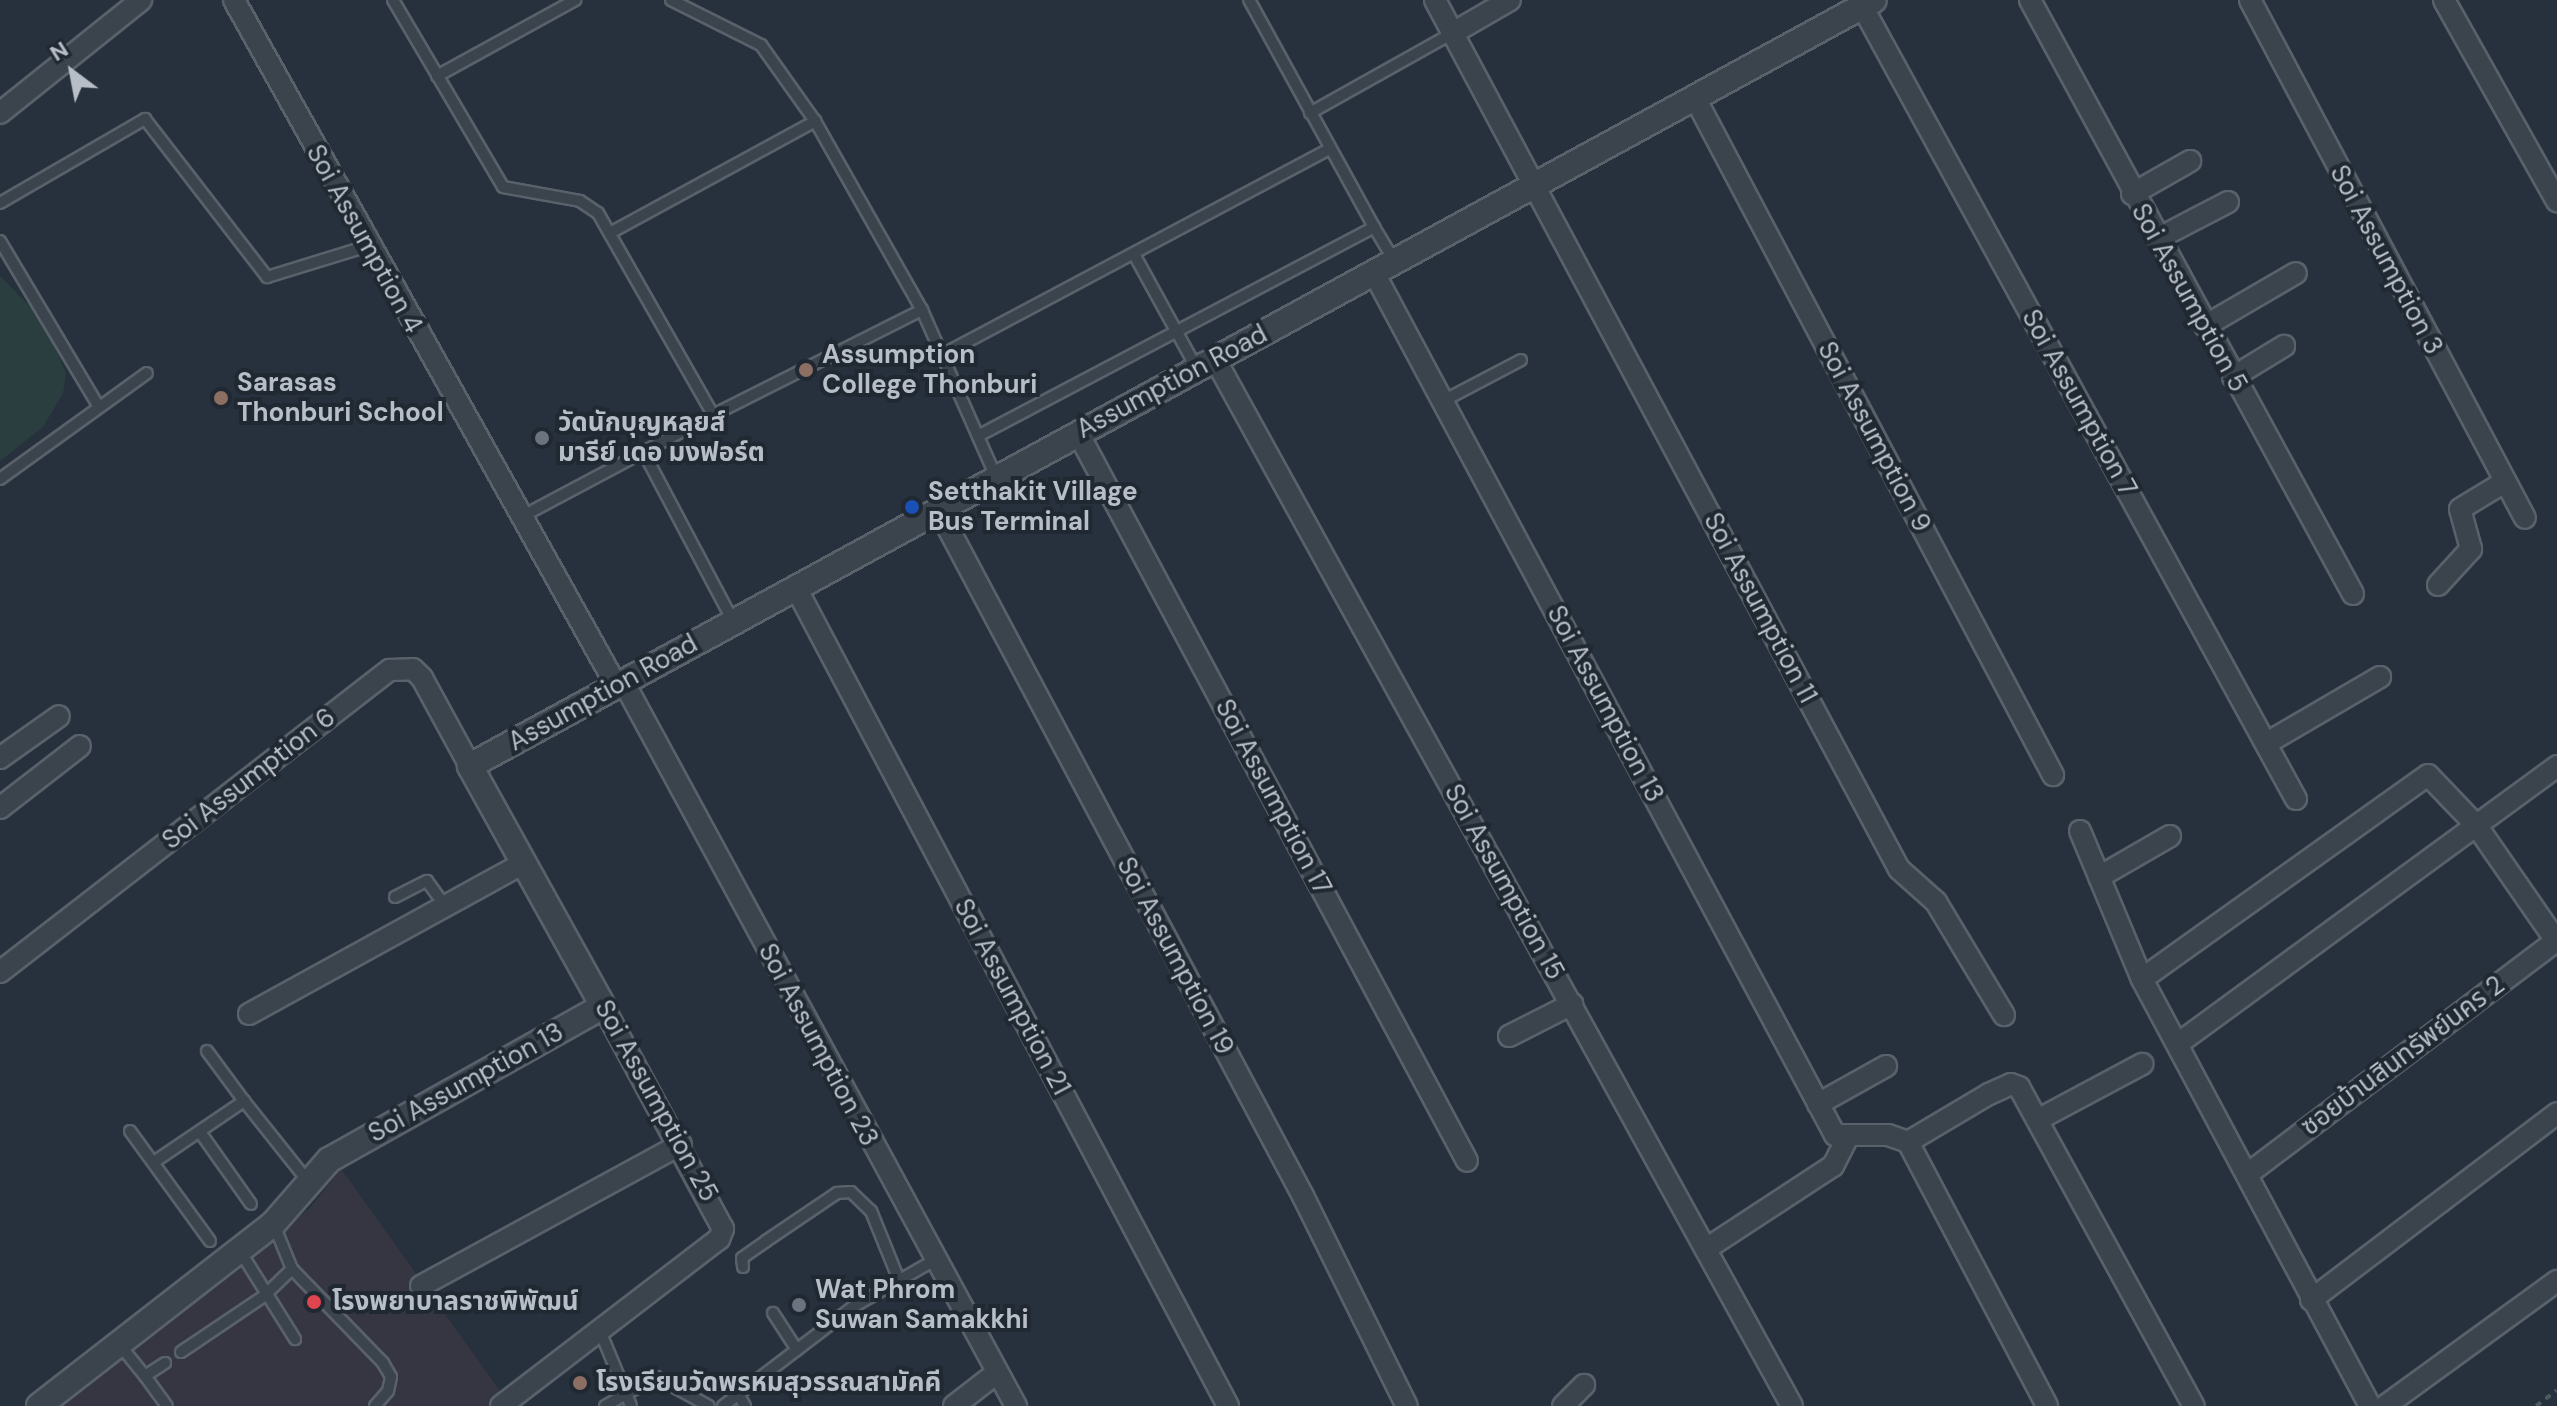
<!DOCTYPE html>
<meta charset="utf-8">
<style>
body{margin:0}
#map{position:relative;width:2557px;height:1406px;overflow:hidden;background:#27313d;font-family:"DM Sans","Noto Sans Thai",sans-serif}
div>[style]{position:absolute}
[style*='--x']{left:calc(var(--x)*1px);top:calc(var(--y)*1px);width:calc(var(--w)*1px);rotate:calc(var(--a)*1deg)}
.medical>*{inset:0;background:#363542}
.green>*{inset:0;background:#2a3e3f}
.path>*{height:4px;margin-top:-2px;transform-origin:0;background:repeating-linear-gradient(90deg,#495b5d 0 6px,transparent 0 12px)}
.roads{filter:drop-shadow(2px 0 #59616b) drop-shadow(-2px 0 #59616b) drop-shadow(0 2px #59616b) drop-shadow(0 -2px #59616b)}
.service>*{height:10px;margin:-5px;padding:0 5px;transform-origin:5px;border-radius:5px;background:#3b434d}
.minor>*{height:20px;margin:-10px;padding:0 10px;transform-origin:10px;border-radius:10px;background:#3b434d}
.tertiary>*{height:24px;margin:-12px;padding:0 12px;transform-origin:12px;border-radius:12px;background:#3b434d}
.dots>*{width:22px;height:22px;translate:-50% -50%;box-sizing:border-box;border:4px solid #202832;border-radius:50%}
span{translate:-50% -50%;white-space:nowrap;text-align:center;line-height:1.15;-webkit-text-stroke:8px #202832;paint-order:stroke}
.street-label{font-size:26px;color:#b7bec8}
.poi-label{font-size:26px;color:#b7bec8;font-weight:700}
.left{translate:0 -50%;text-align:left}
.north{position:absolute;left:32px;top:32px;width:80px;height:80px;-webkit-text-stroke:6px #202832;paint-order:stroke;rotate:328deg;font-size:22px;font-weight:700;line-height:32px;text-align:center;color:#b7bec8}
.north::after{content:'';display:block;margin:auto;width:28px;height:36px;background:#b7bec8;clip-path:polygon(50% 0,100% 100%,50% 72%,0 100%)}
</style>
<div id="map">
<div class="medical">
<div style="clip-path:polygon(341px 1169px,503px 1395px,488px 1406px,59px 1406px,309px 1209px)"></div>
</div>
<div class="green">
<div style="clip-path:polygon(0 276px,43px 320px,66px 373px,63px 393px,43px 427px,0 461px)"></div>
</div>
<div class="path">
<div style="--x:2536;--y:1406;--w:26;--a:-37"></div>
</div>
<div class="roads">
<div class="service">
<div style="--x:393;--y:0;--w:217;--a:59.5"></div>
<div style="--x:503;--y:187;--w:78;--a:10.3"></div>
<div style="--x:580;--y:201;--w:22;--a:34"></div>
<div style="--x:598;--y:213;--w:232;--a:60.3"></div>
<div style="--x:713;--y:415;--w:234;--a:-26.7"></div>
<div style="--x:922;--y:310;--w:183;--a:66.1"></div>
<div style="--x:671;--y:0;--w:101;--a:26.6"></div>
<div style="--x:761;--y:45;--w:93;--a:54.6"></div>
<div style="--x:815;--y:121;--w:217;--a:60.5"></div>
<div style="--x:437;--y:76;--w:158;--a:-28.8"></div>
<div style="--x:1310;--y:113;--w:162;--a:-29.3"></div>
<div style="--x:0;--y:203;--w:168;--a:-30.1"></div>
<div style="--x:145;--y:119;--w:200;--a:52.3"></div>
<div style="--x:267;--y:277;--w:106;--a:-17.1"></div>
<div style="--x:1374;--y:227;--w:39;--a:59"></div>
<div style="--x:610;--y:233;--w:234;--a:-28.6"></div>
<div style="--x:0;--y:241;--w:193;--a:59.2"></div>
<div style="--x:1135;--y:256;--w:129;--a:61.2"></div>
<div style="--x:942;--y:355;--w:439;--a:-28"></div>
<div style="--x:1443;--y:401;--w:88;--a:-27.7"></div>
<div style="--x:978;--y:436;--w:448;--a:-27.8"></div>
<div style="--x:1374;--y:227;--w:259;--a:-118.8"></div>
<div style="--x:644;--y:453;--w:190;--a:62.1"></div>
<div style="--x:0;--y:479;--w:181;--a:-35.8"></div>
<div style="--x:521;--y:517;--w:217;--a:-28"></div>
<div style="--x:395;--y:897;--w:36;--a:-27"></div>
<div style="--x:427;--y:881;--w:31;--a:54"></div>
<div style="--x:207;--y:1051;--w:62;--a:53.5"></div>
<div style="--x:130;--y:1131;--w:136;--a:54"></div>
<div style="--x:200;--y:1132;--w:88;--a:54.7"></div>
<div style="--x:154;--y:1162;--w:109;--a:-34.1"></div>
<div style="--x:244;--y:1101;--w:106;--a:51.5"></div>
<div style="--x:240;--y:1251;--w:104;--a:58"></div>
<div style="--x:743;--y:1267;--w:9;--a:-96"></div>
<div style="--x:742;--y:1258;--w:29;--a:-35"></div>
<div style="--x:766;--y:1241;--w:86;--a:-34.1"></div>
<div style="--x:837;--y:1193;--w:14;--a:-4"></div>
<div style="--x:851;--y:1192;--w:28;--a:44"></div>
<div style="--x:871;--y:1211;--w:74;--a:67.9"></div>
<div style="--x:292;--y:1269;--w:131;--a:45.9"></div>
<div style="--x:383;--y:1363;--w:16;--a:60"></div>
<div style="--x:391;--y:1377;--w:14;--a:102"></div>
<div style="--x:388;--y:1391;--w:20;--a:131"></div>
<div style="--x:773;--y:1313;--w:44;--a:57"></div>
<div style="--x:600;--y:1331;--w:81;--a:67.5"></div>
<div style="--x:119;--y:1344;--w:41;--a:50.9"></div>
<div style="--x:145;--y:1376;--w:24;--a:-33"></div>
<div style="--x:181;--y:1352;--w:100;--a:-34"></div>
<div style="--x:264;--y:1296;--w:39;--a:-44"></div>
<div style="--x:292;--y:1269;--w:48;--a:-112.2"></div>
<div style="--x:145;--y:1376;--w:37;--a:54"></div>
<div style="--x:738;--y:1394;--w:14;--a:60"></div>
<div style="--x:605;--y:1406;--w:59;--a:-29.6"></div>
<div style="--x:656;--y:1377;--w:60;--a:28.7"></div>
<div style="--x:723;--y:1406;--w:163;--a:-37.3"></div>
<div style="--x:853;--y:1307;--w:92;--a:-29.9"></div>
</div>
<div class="minor">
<div style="--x:234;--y:0;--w:784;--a:60.85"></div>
<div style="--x:1435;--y:0;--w:985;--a:61.9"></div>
<div style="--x:1899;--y:869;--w:50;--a:41.7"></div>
<div style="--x:1936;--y:902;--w:132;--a:59"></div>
<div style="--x:2030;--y:0;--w:676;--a:61.46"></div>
<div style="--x:2250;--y:0;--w:586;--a:62.04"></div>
<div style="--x:2444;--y:0;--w:231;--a:60.7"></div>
<div style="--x:1862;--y:6;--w:904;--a:61.31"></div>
<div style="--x:1451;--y:34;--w:68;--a:-30"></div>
<div style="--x:1695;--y:98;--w:766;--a:62.13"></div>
<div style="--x:0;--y:113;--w:181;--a:-38.7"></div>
<div style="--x:2132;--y:194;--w:67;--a:-29.6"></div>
<div style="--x:2157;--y:239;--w:80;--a:-27.5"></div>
<div style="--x:1374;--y:273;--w:978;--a:61.86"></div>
<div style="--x:1835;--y:1135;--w:53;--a:0"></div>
<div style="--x:1888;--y:1135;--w:21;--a:19"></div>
<div style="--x:1908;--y:1142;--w:94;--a:-30.7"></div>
<div style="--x:1989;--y:1094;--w:24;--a:-24"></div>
<div style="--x:2011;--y:1084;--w:9;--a:21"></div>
<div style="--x:2019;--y:1087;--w:364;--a:61.3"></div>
<div style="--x:2205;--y:326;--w:105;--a:-30.2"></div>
<div style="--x:1215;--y:359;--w:1195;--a:61.14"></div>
<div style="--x:2233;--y:377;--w:60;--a:-31.3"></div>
<div style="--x:1078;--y:433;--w:825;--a:61.88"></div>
<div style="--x:938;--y:509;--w:778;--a:62.02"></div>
<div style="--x:1303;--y:1196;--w:234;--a:63.7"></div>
<div style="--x:2438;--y:585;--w:49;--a:-47.5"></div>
<div style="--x:2471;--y:549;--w:41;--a:-105.4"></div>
<div style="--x:2460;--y:509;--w:50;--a:-31.2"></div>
<div style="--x:796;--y:588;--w:925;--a:62.16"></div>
<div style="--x:623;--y:681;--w:825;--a:61.54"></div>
<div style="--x:2267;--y:743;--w:131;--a:-30.3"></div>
<div style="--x:0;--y:758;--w:72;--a:-35.4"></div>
<div style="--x:0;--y:808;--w:101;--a:-37.8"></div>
<div style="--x:2080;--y:831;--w:160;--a:67.3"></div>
<div style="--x:2142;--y:979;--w:484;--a:61.9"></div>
<div style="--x:2099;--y:877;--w:82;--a:-30"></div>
<div style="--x:0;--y:972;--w:493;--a:-37.8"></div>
<div style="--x:390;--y:670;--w:23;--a:-2"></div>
<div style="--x:413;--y:669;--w:13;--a:45"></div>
<div style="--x:422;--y:678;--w:100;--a:61.4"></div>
<div style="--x:2142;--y:979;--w:351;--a:-35.5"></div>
<div style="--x:2428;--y:775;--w:69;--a:46.2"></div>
<div style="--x:2476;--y:825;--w:142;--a:55.3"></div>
<div style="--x:249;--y:1014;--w:314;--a:-28.8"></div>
<div style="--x:1509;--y:1036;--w:71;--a:-26.9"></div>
<div style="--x:2179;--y:1043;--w:469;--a:-36.2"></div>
<div style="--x:1818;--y:1104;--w:78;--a:-29.2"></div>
<div style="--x:2041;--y:1118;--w:115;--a:-28.1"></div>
<div style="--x:1908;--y:1142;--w:298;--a:62.2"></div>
<div style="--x:2249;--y:1173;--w:386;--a:-37.1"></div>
<div style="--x:1709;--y:1247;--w:148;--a:-33.2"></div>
<div style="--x:1833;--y:1166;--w:30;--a:-63"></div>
<div style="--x:421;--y:1286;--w:296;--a:-28.6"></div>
<div style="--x:2311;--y:1300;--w:309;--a:-37.2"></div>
<div style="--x:501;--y:1406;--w:275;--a:-37.5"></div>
<div style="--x:719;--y:1239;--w:11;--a:-68"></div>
<div style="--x:723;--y:1229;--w:253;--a:-118.3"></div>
<div style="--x:954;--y:1406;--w:51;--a:-37.8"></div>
<div style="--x:1563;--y:1406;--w:30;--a:-45"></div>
<div style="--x:2385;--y:1406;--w:213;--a:-36"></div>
</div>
<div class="tertiary">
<div style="--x:39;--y:1406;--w:296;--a:-37.9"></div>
<div style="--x:273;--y:1224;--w:85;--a:-48.8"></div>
<div style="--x:329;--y:1160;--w:314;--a:-29.3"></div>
<div style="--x:603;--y:1006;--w:274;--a:-119"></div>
<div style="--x:470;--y:766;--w:1599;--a:-28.62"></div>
</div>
</div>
<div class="dots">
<div style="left:806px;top:370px;background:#8d6e63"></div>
<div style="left:221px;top:398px;background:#8d6e63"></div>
<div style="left:542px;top:438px;background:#6b7280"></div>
<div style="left:912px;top:507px;background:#1a4fb4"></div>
<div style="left:314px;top:1302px;background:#e0444e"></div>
<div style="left:799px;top:1305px;background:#6b7280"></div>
<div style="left:580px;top:1383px;background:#8d6e63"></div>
</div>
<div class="street-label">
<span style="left:364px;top:239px;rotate:61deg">Soi Assumption 4</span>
<span style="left:2386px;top:260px;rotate:62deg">Soi Assumption 3</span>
<span style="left:2189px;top:298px;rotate:61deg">Soi Assumption 5</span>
<span style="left:1172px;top:382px;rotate:-28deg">Assumption Road</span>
<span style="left:2079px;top:403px;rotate:61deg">Soi Assumption 7</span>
<span style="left:1874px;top:437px;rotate:62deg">Soi Assumption 9</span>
<span style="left:1760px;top:608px;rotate:62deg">Soi Assumption 11</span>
<span style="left:603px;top:693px;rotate:-29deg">Assumption Road</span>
<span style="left:1605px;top:704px;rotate:62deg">Soi Assumption 13</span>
<span style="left:249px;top:779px;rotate:-38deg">Soi Assumption 6</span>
<span style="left:1273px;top:797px;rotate:62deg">Soi Assumption 17</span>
<span style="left:1504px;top:882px;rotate:61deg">Soi Assumption 15</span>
<span style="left:1175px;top:956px;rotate:62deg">Soi Assumption 19</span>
<span style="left:1012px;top:997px;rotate:62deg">Soi Assumption 21</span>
<span style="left:818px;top:1045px;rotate:62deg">Soi Assumption 23</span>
<span style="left:2403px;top:1056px;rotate:-37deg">ซอยบ้านสินทรัพย์นคร 2</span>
<span style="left:466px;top:1083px;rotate:-29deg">Soi Assumption 13</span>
<span style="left:656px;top:1101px;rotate:61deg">Soi Assumption 25</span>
</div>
<div class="poi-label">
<span class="left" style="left:822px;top:370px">Assumption<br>College Thonburi</span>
<span class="left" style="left:237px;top:398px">Sarasas<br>Thonburi School</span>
<span class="left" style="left:558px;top:438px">วัดนักบุญหลุยส์<br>มารีย์ เดอ มงฟอร์ต</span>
<span class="left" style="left:928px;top:507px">Setthakit Village<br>Bus Terminal</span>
<span class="left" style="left:815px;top:1305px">Wat Phrom<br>Suwan Samakkhi</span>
<span class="left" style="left:332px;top:1302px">โรงพยาบาลราชพิพัฒน์</span>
<span class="left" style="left:596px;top:1383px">โรงเรียนวัดพรหมสุวรรณสามัคคี</span>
</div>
<div class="north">N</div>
</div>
